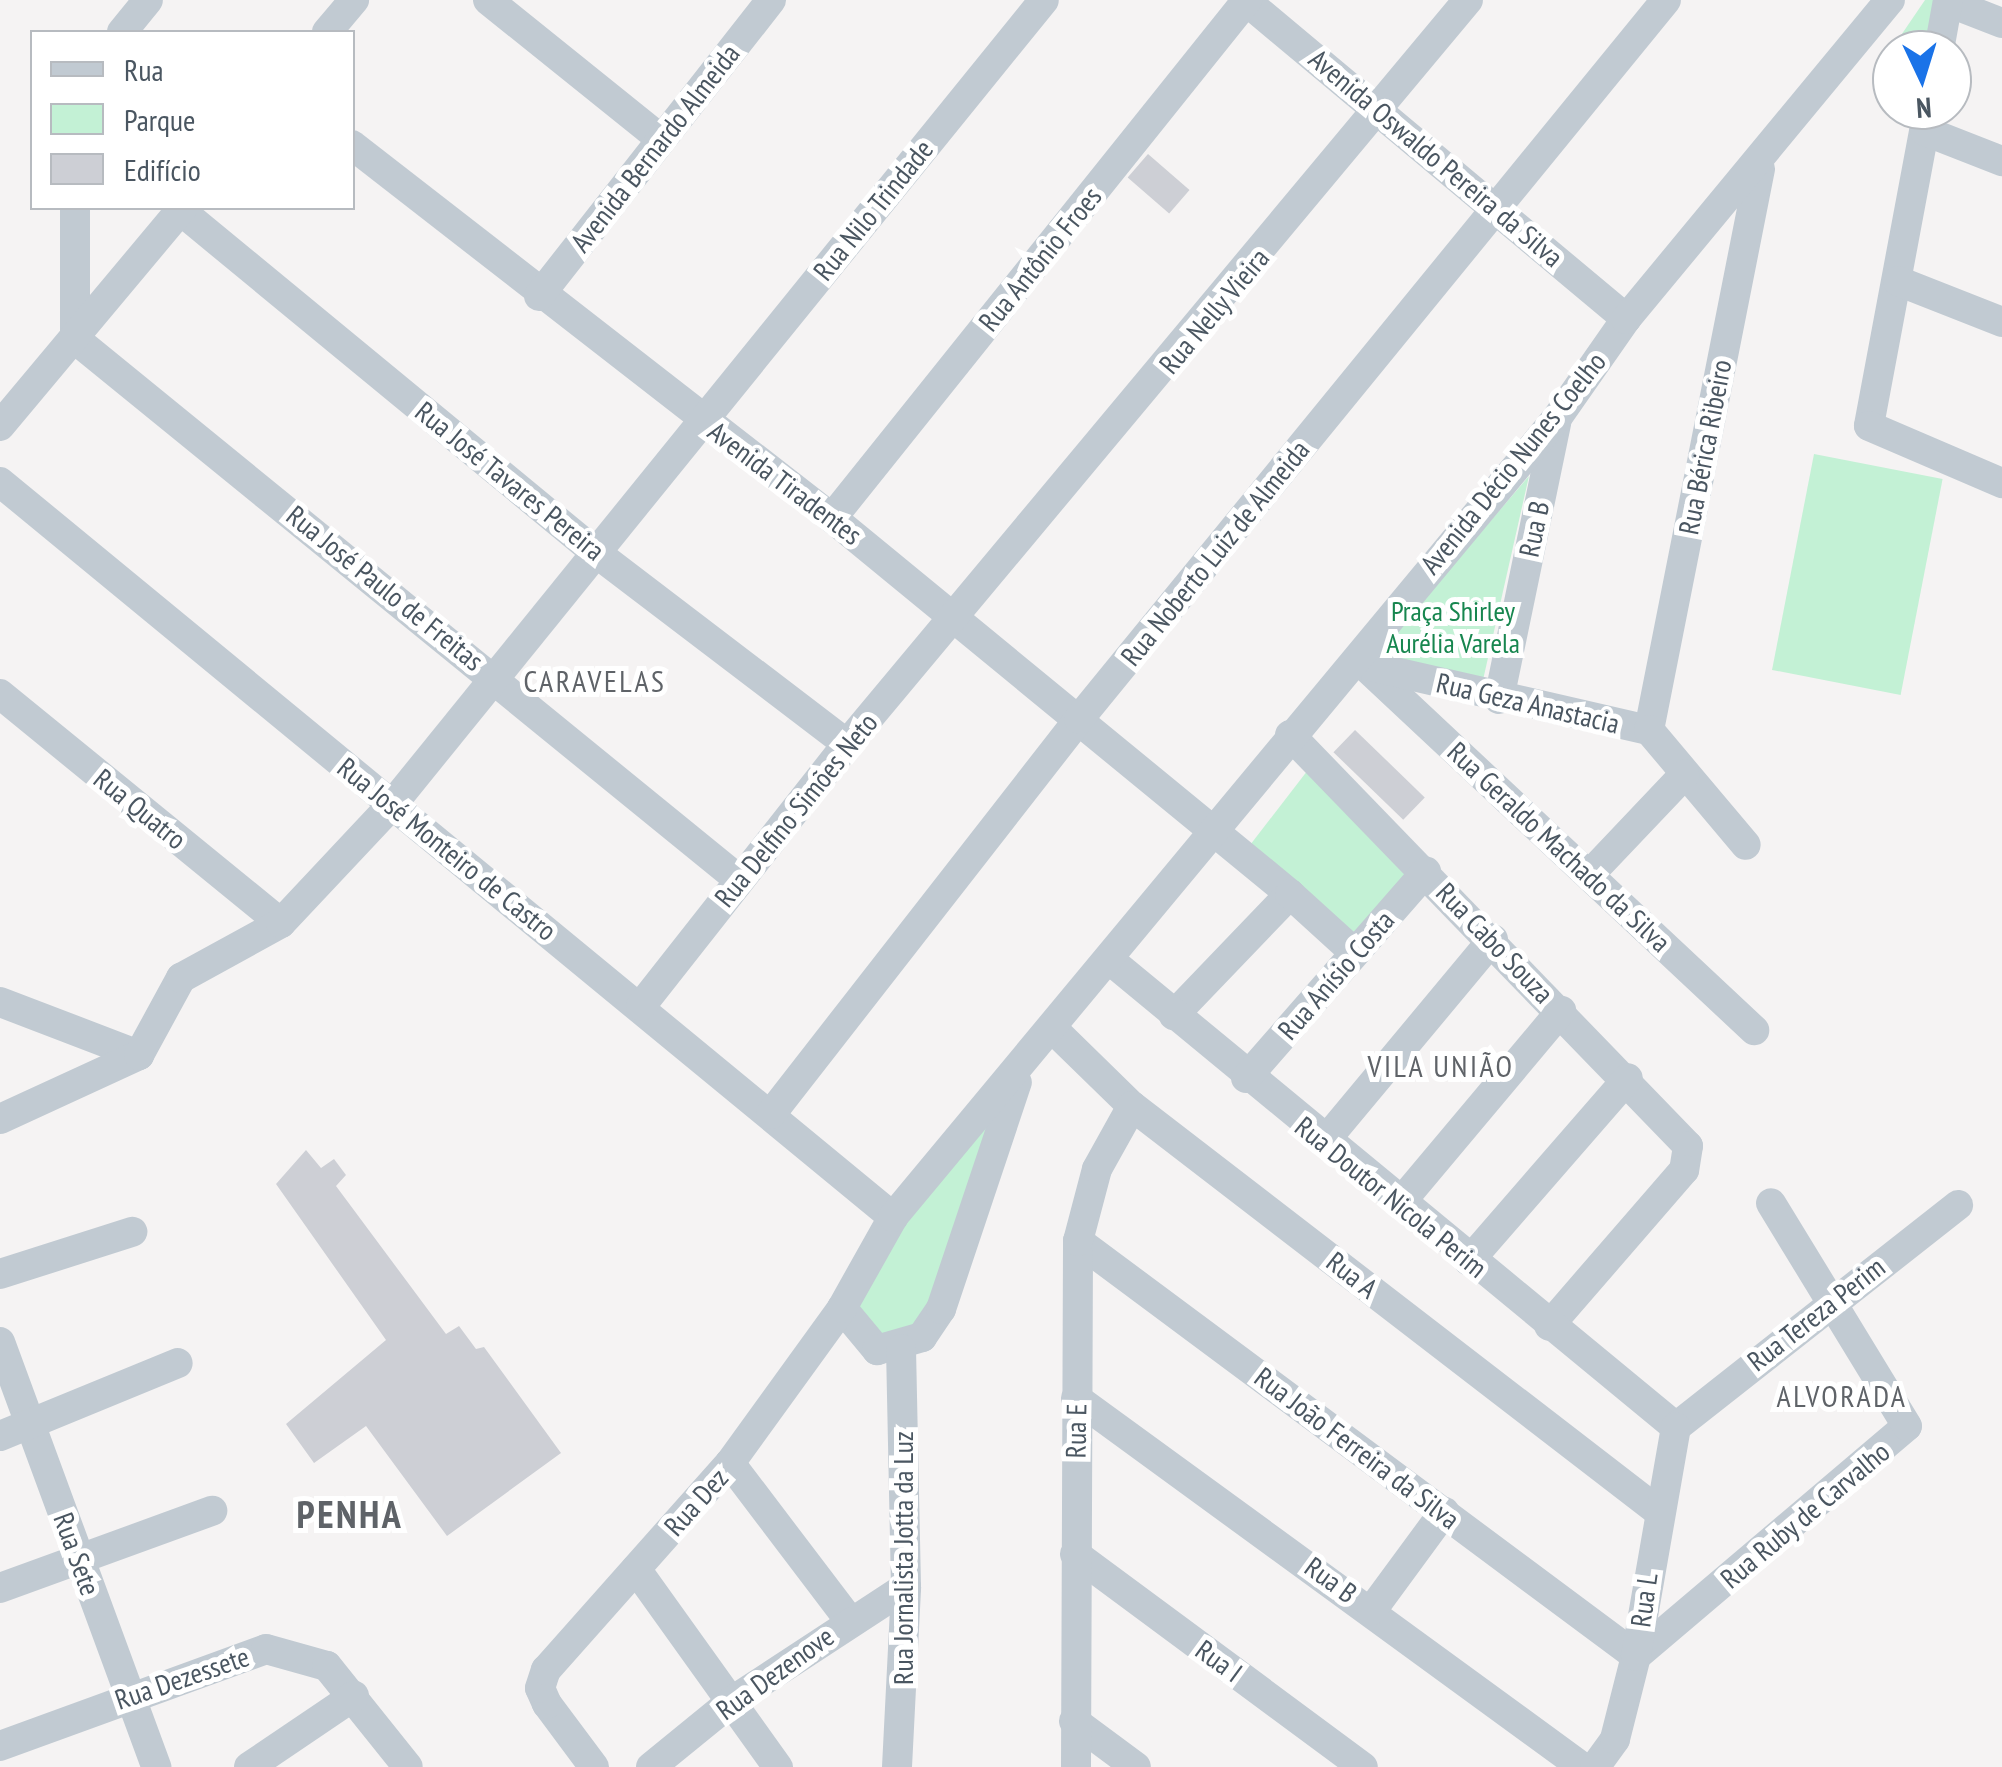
<!DOCTYPE html>
<meta charset="utf-8">
<style>
body{margin:0}
#map{position:relative;width:2002px;height:1767px;overflow:hidden;background:#f5f3f3;font-family:"PT Sans Narrow",sans-serif}
div>[style]{position:absolute}
[style*='--x']{left:calc(var(--x)*1px);top:calc(var(--y)*1px);width:calc(var(--w)*1px);rotate:calc(var(--a)*1deg)}
.green>*{inset:0;background:#c3f1d5;transform-origin:0 0}
.building>*{inset:0;background:#cdcfd5;transform-origin:0 0}
.minor>*{height:30px;margin:-15px;padding:0 15px;transform-origin:15px;border-radius:15px;background:#c1cad2}
span{translate:-50% -50%;white-space:nowrap;text-align:center;line-height:1.15;-webkit-text-stroke:10px #fff;paint-order:stroke}
.street-label{font-size:28px;color:#4a5661}
.park-label{font-size:28px;color:#17864f}
.neighbourhood-label{font-size:30px;color:#5f6368;letter-spacing:2.5px}
.district-label{font-size:38px;color:#5f6368;font-weight:700;letter-spacing:2.5px}
.legend{position:absolute;left:30px;top:30px;width:325px;height:180px;box-sizing:border-box;background:#fff;border:2px solid #b7bbc0;margin:0;padding:12px 18px;list-style:none;font-size:30px;color:#4a5661}
.legend li{display:flex;align-items:center;gap:20px;height:50px}
.legend b{width:50px;border:2px solid #b7bbc0}
.north{position:absolute;left:1872px;top:30px;width:100px;height:100px;box-sizing:border-box;background:#fff;border:2px solid #b7bbc0;border-radius:50%;rotate:176deg;font-size:28px;font-weight:700;line-height:40px;text-align:center;color:#4a5661}
.north::after{content:'';display:block;margin:auto;width:35px;height:45px;background:#1a73e8;clip-path:polygon(50% 0,100% 100%,50% 72%,0 100%)}
</style>
<div id="map">
<div class="green">
<div style="clip-path:polygon(1925px 0,1938px 0,1926px 50px,1892px 50px,1892px 79px,1876px 72px)"></div>
<div style="left:1814px;top:454px;width:131px;height:220px;rotate:11deg"></div>
<div style="clip-path:polygon(1529px 476px,1483px 680px,1374px 657px)"></div>
<div style="clip-path:polygon(1311px 766px,1418px 873px,1353px 942px,1247px 849px)"></div>
<div style="clip-path:polygon(993px 1117px,928px 1306px,909px 1329px,888px 1337px,860px 1322px,857px 1284px)"></div>
</div>
<div class="building">
<div style="left:1148px;top:154px;width:55px;height:31px;rotate:41deg"></div>
<div style="left:1355px;top:730px;width:97px;height:31px;rotate:44deg"></div>
<div style="clip-path:polygon(306px 1150px,321px 1168px,334px 1159px,346px 1175px,336px 1186px,446px 1334px,459px 1326px,476px 1349px,484px 1347px,561px 1453px,447px 1536px,366px 1426px,314px 1463px,286px 1424px,386px 1340px,276px 1184px)"></div>
</div>
<div class="minor">
<div style="--x:488;--y:0;--w:222;--a:38.8"></div>
<div style="--x:1245;--y:0;--w:497;--a:39.9"></div>
<div style="--x:1948;--y:2;--w:58;--a:21.3"></div>
<div style="--x:122;--y:32;--w:41;--a:-50.9"></div>
<div style="--x:327;--y:32;--w:42;--a:-49.8"></div>
<div style="--x:1939;--y:50;--w:51;--a:-79.8"></div>
<div style="--x:1928;--y:110;--w:321;--a:100.6"></div>
<div style="--x:1869;--y:426;--w:145;--a:23.2"></div>
<div style="--x:1925;--y:131;--w:83;--a:21.3"></div>
<div style="--x:352;--y:145;--w:608;--a:37.85"></div>
<div style="--x:832;--y:518;--w:593;--a:39.38"></div>
<div style="--x:1290;--y:894;--w:168;--a:133.8"></div>
<div style="--x:75;--y:208;--w:131;--a:90"></div>
<div style="--x:75;--y:339;--w:855;--a:39.16"></div>
<div style="--x:180;--y:210;--w:538;--a:39.49"></div>
<div style="--x:595;--y:552;--w:317;--a:37.3"></div>
<div style="--x:1898;--y:281;--w:112;--a:21.5"></div>
<div style="--x:539;--y:296;--w:376;--a:-51.9"></div>
<div style="--x:0;--y:426;--w:284;--a:-50.1"></div>
<div style="--x:0;--y:482;--w:1157;--a:39.46"></div>
<div style="--x:832;--y:518;--w:664;--a:-51.3"></div>
<div style="--x:1363;--y:664;--w:536;--a:43.11"></div>
<div style="--x:1369;--y:666;--w:287;--a:12.9"></div>
<div style="--x:0;--y:694;--w:362;--a:39.2"></div>
<div style="--x:1499;--y:699;--w:282;--a:-78.3"></div>
<div style="--x:1649;--y:730;--w:572;--a:-78.81"></div>
<div style="--x:1649;--y:730;--w:150;--a:49.9"></div>
<div style="--x:1290;--y:735;--w:572;--a:45.92"></div>
<div style="--x:1688;--y:1146;--w:24;--a:99"></div>
<div style="--x:1684;--y:1170;--w:206;--a:130.9"></div>
<div style="--x:1590;--y:874;--w:137;--a:-46.5"></div>
<div style="--x:1290;--y:894;--w:86;--a:42.2"></div>
<div style="--x:1111;--y:961;--w:732;--a:39.52"></div>
<div style="--x:0;--y:1002;--w:149;--a:20.9"></div>
<div style="--x:641;--y:1006;--w:333;--a:-51.8"></div>
<div style="--x:847;--y:744;--w:969;--a:-50.15"></div>
<div style="--x:1054;--y:1030;--w:109;--a:44.3"></div>
<div style="--x:1132;--y:1106;--w:664;--a:37.59"></div>
<div style="--x:1246;--y:1078;--w:274;--a:-48.9"></div>
<div style="--x:771;--y:1114;--w:501;--a:-52.05"></div>
<div style="--x:1079;--y:719;--w:928;--a:-50.77"></div>
<div style="--x:0;--y:1119;--w:153;--a:-24.7"></div>
<div style="--x:139;--y:1055;--w:88;--a:-61.4"></div>
<div style="--x:181;--y:978;--w:114;--a:-28.8"></div>
<div style="--x:281;--y:923;--w:161;--a:-46.8"></div>
<div style="--x:391;--y:806;--w:1037;--a:-50.99"></div>
<div style="--x:1324;--y:1142;--w:264;--a:-50.2"></div>
<div style="--x:1400;--y:1203;--w:251;--a:-50"></div>
<div style="--x:1078;--y:1241;--w:695;--a:36.64"></div>
<div style="--x:1636;--y:1656;--w:355;--a:-40.3"></div>
<div style="--x:1907;--y:1426;--w:261;--a:-121.4"></div>
<div style="--x:1469;--y:1261;--w:242;--a:-49"></div>
<div style="--x:0;--y:1274;--w:139;--a:-17.7"></div>
<div style="--x:842;--y:1308;--w:55;--a:50.2"></div>
<div style="--x:877;--y:1350;--w:47;--a:-16.1"></div>
<div style="--x:922;--y:1337;--w:34;--a:-56"></div>
<div style="--x:941;--y:1309;--w:239;--a:-71.5"></div>
<div style="--x:0;--y:1342;--w:453;--a:69.8"></div>
<div style="--x:1076;--y:1398;--w:626;--a:36.1"></div>
<div style="--x:1676;--y:1427;--w:359;--a:-38.2"></div>
<div style="--x:0;--y:1436;--w:192;--a:-22.3"></div>
<div style="--x:730;--y:1463;--w:197;--a:52.8"></div>
<div style="--x:1075;--y:1554;--w:358;--a:36.5"></div>
<div style="--x:636;--y:1569;--w:244;--a:54.4"></div>
<div style="--x:0;--y:1588;--w:226;--a:-20"></div>
<div style="--x:1372;--y:1610;--w:122;--a:-53.7"></div>
<div style="--x:1074;--y:1721;--w:77;--a:36.6"></div>
<div style="--x:0;--y:1746;--w:283;--a:-20"></div>
<div style="--x:266;--y:1649;--w:63;--a:15.6"></div>
<div style="--x:327;--y:1666;--w:129;--a:51.3"></div>
<div style="--x:249;--y:1767;--w:127;--a:-34.1"></div>
<div style="--x:594;--y:1767;--w:79;--a:-126.7"></div>
<div style="--x:547;--y:1704;--w:17;--a:-114"></div>
<div style="--x:540;--y:1688;--w:19;--a:-72"></div>
<div style="--x:546;--y:1670;--w:277;--a:-48.4"></div>
<div style="--x:730;--y:1463;--w:191;--a:-54.1"></div>
<div style="--x:842;--y:1308;--w:104;--a:-60.7"></div>
<div style="--x:893;--y:1217;--w:1039;--a:-50.27"></div>
<div style="--x:1557;--y:418;--w:121;--a:-55.1"></div>
<div style="--x:1626;--y:319;--w:414;--a:-50.4"></div>
<div style="--x:651;--y:1767;--w:104;--a:-39.2"></div>
<div style="--x:732;--y:1701;--w:208;--a:-33.2"></div>
<div style="--x:897;--y:1767;--w:180;--a:-87.1"></div>
<div style="--x:906;--y:1587;--w:238;--a:-91.2"></div>
<div style="--x:1076;--y:1767;--w:526;--a:-89.78"></div>
<div style="--x:1078;--y:1241;--w:74;--a:-75.2"></div>
<div style="--x:1097;--y:1169;--w:72;--a:-60.9"></div>
<div style="--x:1595;--y:1767;--w:34;--a:-54"></div>
<div style="--x:1615;--y:1739;--w:86;--a:-75.8"></div>
<div style="--x:1636;--y:1656;--w:232;--a:-80.1"></div>
</div>
<div class="street-label">
<span style="left:655px;top:148px;rotate:-52deg">Avenida Bernardo Almeida</span>
<span style="left:1436px;top:158px;rotate:40deg">Avenida Oswaldo Pereira da Silva</span>
<span style="left:873px;top:210px;rotate:-51deg">Rua Nilo Trindade</span>
<span style="left:1040px;top:259px;rotate:-51deg">Rua Antônio Froes</span>
<span style="left:1214px;top:311px;rotate:-50deg">Rua Nelly Vieira</span>
<span style="left:1705px;top:447px;rotate:-79deg">Rua Bérica Ribeiro</span>
<span style="left:1513px;top:463px;rotate:-51deg">Avenida Décio Nunes Coelho</span>
<span style="left:510px;top:481px;rotate:39deg">Rua José Tavares Pereira</span>
<span style="left:785px;top:483px;rotate:37deg">Avenida Tiradentes</span>
<span style="left:1534px;top:529px;rotate:-78deg">Rua B</span>
<span style="left:1215px;top:553px;rotate:-51deg">Rua Noberto Luiz de Almeida</span>
<span style="left:385px;top:588px;rotate:39deg">Rua José Paulo de Freitas</span>
<span style="left:1528px;top:703px;rotate:13deg">Rua Geza Anastacia</span>
<span style="left:140px;top:809px;rotate:39deg">Rua Quatro</span>
<span style="left:796px;top:810px;rotate:-51deg">Rua Delfino Simões Neto</span>
<span style="left:1559px;top:847px;rotate:43deg">Rua Geraldo Machado da Silva</span>
<span style="left:447px;top:849px;rotate:39deg">Rua José Monteiro de Castro</span>
<span style="left:1495px;top:943px;rotate:46deg">Rua Cabo Souza</span>
<span style="left:1336px;top:975px;rotate:-49deg">Rua Anísio Costa</span>
<span style="left:1391px;top:1197px;rotate:39deg">Rua Doutor Nicola Perim</span>
<span style="left:1352px;top:1275px;rotate:38deg">Rua A</span>
<span style="left:1816px;top:1314px;rotate:-38deg">Rua Tereza Perim</span>
<span style="left:1076px;top:1431px;rotate:-89deg">Rua E</span>
<span style="left:1357px;top:1448px;rotate:37deg">Rua João Ferreira da Silva</span>
<span style="left:696px;top:1502px;rotate:-48deg">Rua Dez</span>
<span style="left:1805px;top:1515px;rotate:-40deg">Rua Ruby de Carvalho</span>
<span style="left:77px;top:1554px;rotate:70deg">Rua Sete</span>
<span style="left:903px;top:1558px;rotate:-90deg">Rua Jornalista Jotta da Luz</span>
<span style="left:1331px;top:1580px;rotate:36deg">Rua B</span>
<span style="left:1644px;top:1600px;rotate:-82deg">Rua L</span>
<span style="left:1219px;top:1661px;rotate:36deg">Rua I</span>
<span style="left:775px;top:1673px;rotate:-36deg">Rua Dezenove</span>
<span style="left:182px;top:1678px;rotate:-19deg">Rua Dezessete</span>
</div>
<div class="park-label">
<span style="left:1453px;top:627px">Praça Shirley<br>Aurélia Varela</span>
</div>
<div class="neighbourhood-label">
<span style="left:595px;top:681px">CARAVELAS</span>
<span style="left:1441px;top:1066px">VILA UNIÃO</span>
<span style="left:1842px;top:1396px">ALVORADA</span>
</div>
<div class="district-label">
<span style="left:350px;top:1514px">PENHA</span>
</div>
<ul class="legend">
<li><b style="height:12px;background:#c1cad2"></b>Rua</li>
<li><b style="height:28px;background:#c3f1d5"></b>Parque</li>
<li><b style="height:28px;background:#cdcfd5"></b>Edifício</li>
</ul>
<div class="north">N</div>
</div>
